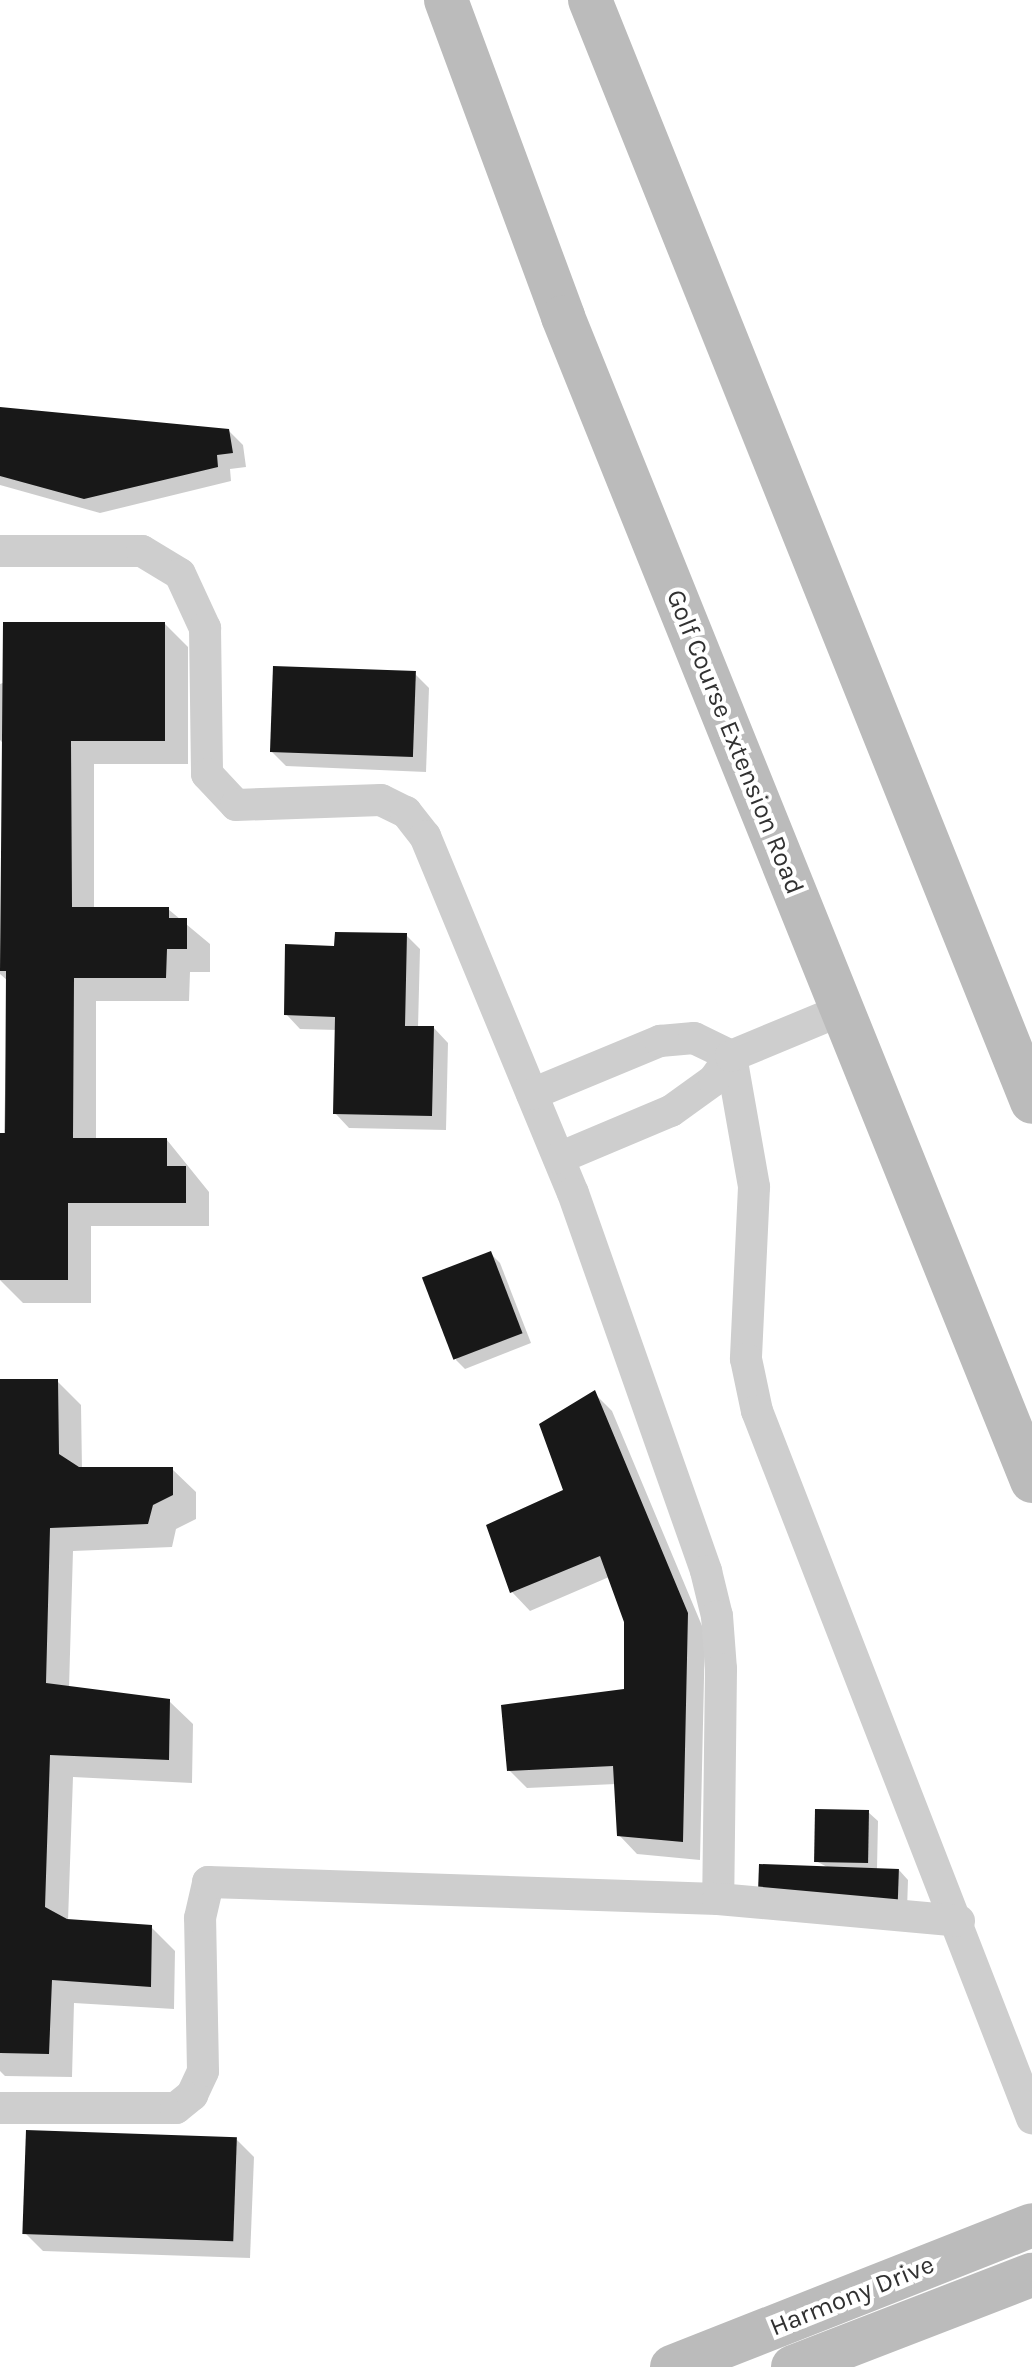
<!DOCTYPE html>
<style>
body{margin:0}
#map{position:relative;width:1032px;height:2367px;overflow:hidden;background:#fff;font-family:Karla,sans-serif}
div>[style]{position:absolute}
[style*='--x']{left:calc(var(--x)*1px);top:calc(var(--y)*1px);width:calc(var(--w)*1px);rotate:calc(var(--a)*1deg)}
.shadow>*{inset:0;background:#0003}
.building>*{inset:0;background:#181818;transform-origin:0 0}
.street>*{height:32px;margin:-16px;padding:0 16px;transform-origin:16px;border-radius:16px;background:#cecece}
.secondary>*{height:44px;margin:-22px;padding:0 22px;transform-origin:22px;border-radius:22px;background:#bbb}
span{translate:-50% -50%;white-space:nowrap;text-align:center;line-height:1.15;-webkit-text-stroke:8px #fff;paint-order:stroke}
.street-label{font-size:26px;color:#313131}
</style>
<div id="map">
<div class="shadow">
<div style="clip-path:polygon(0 409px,228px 430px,243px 445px,246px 467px,230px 469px,231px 481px,100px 513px,0 485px)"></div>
<div style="clip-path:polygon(165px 624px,188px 647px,188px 764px,94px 764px,94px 909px,168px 909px,210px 944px,210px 972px,190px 972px,189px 1001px,96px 1001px,96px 1140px,167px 1140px,209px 1192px,209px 1226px,91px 1226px,91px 1303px,23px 1303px,0 1280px,8px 981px,0 974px,6px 746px,0 740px,0 684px)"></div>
<div style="clip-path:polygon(415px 674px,429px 688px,426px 772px,286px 766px,272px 752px)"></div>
<div style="clip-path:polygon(406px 935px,420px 949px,418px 1028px,434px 1028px,448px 1043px,446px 1130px,349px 1128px,335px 1113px,337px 1030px,300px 1029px,286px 1014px,336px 948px)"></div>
<div style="clip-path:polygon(490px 1253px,500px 1263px,531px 1343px,465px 1369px,456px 1360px)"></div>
<div style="clip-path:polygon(0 1381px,57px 1381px,81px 1405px,82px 1469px,172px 1469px,196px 1492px,196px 1519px,176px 1529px,172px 1547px,73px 1551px,69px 1688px,169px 1701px,193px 1724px,192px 1783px,73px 1777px,68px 1921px,151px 1927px,175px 1951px,174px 2009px,74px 2003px,72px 2077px,5px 2076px,0 2071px)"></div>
<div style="clip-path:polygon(594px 1393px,612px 1411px,705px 1633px,700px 1860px,637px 1854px,619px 1835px,616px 1784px,527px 1788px,509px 1770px,626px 1691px,626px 1621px,609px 1577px,530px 1611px,512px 1592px,488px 1526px,566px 1491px)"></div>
<div style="clip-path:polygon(868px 1812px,878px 1821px,877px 1869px,899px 1870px,908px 1880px,907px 1910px,816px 1861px)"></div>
<div style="clip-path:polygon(236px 2139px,254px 2157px,250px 2258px,43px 2251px,25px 2233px)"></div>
</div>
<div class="building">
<div style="clip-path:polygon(0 407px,229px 429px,233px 453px,217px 455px,218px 467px,84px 499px,0 476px)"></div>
<div style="clip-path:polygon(3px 622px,165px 622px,165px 741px,71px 741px,72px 907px,169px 907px,169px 918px,187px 918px,187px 949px,167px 949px,166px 978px,74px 978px,73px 1138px,167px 1138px,167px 1166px,186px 1166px,186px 1203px,68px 1203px,68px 1280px,0 1280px,0 1133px,5px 1133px,6px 971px,0 971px)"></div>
<div style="left:273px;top:666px;width:143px;height:86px;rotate:2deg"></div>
<div style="clip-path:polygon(335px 932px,407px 933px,405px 1026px,434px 1026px,432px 1116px,333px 1114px,335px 1017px,284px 1015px,285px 944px,334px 946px)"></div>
<div style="left:491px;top:1251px;width:88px;height:74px;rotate:69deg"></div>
<div style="clip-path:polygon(0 1379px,58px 1379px,59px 1454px,79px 1467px,173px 1467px,173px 1495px,153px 1505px,148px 1524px,50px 1528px,46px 1683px,170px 1699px,169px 1760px,50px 1755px,45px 1907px,67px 1919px,152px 1925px,151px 1987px,52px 1980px,49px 2054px,0 2053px)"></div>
<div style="clip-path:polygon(595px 1390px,688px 1613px,683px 1842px,617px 1836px,613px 1766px,507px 1771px,501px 1705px,624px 1689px,624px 1622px,600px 1556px,510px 1593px,486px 1525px,563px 1490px,539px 1424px)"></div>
<div style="left:815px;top:1809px;width:54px;height:53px;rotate:1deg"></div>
<div style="left:759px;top:1864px;width:140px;height:34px;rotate:2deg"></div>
<div style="left:26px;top:2130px;width:211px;height:104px;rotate:2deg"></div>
</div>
<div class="street">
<div style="--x:0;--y:551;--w:142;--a:0"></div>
<div style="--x:142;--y:551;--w:44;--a:31.2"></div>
<div style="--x:180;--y:574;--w:60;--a:65.2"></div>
<div style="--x:205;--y:628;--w:146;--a:89.2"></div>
<div style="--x:207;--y:774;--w:42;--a:46.9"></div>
<div style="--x:236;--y:805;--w:145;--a:-2"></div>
<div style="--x:381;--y:800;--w:28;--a:26"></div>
<div style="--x:406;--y:812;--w:31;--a:52"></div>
<div style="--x:425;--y:836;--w:386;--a:67.5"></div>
<div style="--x:573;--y:1193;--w:401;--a:70.6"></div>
<div style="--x:706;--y:1571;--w:46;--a:76.3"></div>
<div style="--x:717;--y:1616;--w:53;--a:85.7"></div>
<div style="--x:721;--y:1669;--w:230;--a:90.7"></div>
<div style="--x:532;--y:1094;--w:139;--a:-22.5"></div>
<div style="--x:660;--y:1041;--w:34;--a:-5"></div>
<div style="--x:694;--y:1038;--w:41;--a:25.9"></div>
<div style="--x:731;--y:1056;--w:133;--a:80"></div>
<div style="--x:754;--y:1187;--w:172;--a:92.7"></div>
<div style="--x:746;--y:1359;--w:53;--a:78.1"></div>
<div style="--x:757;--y:1411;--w:759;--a:68.75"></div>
<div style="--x:559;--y:1158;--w:121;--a:-22.8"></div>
<div style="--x:671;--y:1111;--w:53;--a:-35.8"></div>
<div style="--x:714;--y:1080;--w:29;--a:-55"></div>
<div style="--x:731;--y:1056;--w:120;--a:-22.5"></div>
<div style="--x:0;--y:2108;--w:176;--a:0"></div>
<div style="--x:176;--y:2108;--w:21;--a:-39"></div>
<div style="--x:192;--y:2095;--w:26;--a:-65"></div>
<div style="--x:203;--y:2071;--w:153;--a:-91.1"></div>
<div style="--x:200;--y:1918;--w:37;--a:-77"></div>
<div style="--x:208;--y:1882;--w:510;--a:1.91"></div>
<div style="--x:718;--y:1899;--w:242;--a:5.2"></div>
</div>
<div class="secondary">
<div style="--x:446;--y:0;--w:338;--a:69.7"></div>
<div style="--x:563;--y:317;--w:1255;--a:68.05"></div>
<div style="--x:590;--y:0;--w:1187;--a:68.14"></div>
<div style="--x:672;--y:2367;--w:387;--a:-21.5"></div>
<div style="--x:793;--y:2367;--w:256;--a:-21.1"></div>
</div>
<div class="street-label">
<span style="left:735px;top:742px;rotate:68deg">Golf Course Extension Road</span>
<span style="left:852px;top:2296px;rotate:-22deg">Harmony Drive</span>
</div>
</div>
